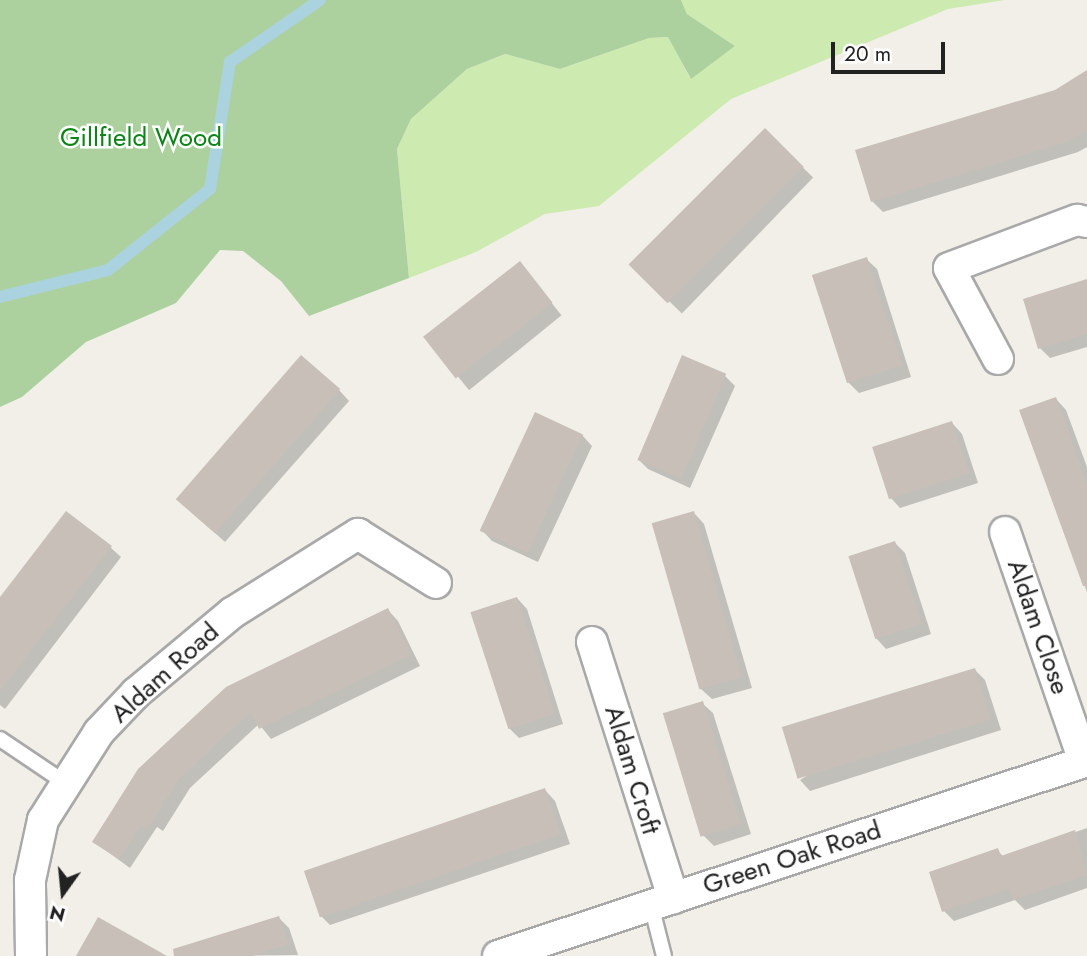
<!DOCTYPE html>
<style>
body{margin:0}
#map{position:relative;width:1087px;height:956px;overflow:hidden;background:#f2efe9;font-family:Jost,sans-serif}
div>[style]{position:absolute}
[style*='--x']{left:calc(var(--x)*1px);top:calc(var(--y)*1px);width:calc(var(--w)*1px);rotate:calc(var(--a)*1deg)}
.grass>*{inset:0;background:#cdebb0}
.forest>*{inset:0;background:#add19e}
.shadow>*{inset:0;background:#0003;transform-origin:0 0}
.stream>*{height:12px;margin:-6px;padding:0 6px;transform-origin:6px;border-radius:6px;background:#aad3df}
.building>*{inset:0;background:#c7bfb8;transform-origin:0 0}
.roads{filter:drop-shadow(2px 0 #a9a9a9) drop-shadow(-2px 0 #a9a9a9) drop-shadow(0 2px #a9a9a9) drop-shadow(0 -2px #a9a9a9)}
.lane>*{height:14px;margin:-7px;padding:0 7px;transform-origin:7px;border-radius:7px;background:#fff}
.street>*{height:30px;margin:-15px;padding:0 15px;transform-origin:15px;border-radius:15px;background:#fff}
span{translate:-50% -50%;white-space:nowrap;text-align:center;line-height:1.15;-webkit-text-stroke:5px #fff;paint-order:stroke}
.park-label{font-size:26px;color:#0c8416}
.street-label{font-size:26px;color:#222}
.north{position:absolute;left:28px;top:858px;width:70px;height:70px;-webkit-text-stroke:5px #fff;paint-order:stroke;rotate:195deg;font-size:19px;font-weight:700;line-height:28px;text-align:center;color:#222}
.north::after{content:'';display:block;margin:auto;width:24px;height:32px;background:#222;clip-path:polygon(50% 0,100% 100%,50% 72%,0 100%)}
.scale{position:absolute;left:831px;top:42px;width:114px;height:32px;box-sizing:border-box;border:4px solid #222;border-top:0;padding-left:9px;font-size:21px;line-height:24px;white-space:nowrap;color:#222;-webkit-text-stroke:5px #fff;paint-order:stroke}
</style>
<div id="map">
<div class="grass">
<div style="clip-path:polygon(681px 0,1005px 0,948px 9px,731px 99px,599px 206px,545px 214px,476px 252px,409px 278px,397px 149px,411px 119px,467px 69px,505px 54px,560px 69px,649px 38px,669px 37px,690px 78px,735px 46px,687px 14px)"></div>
</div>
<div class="forest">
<div style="clip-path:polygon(0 0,681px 0,687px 14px,735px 46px,691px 79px,668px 37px,649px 38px,560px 69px,505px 54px,467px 69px,411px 119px,397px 149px,409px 278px,309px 316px,281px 281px,243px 251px,220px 250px,176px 303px,86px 342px,22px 397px,0 407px)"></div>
</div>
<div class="shadow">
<div style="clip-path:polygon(1087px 72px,1087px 147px,1078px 152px,883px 212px,872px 201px)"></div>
<div style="left:765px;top:131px;width:67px;height:189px;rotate:44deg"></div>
<div style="clip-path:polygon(866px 259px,877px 269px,911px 377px,859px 393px,849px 383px)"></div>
<div style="left:520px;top:264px;width:66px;height:119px;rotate:51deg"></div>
<div style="clip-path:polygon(1087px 281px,1087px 347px,1050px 358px,1040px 348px)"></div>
<div style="clip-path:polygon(725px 376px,735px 386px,690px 488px,648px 469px,638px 459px)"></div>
<div style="clip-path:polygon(339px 390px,349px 401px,225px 542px,188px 509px)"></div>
<div style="clip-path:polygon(1056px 399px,1066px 410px,1087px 467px,1087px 592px,1021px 411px)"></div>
<div style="clip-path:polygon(952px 423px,962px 434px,978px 483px,900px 508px,890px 497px)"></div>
<div style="clip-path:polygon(582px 435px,592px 446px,538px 562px,492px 541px,482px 530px)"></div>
<div style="clip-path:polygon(694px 513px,704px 524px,752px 688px,712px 699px,701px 689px)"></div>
<div style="clip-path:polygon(895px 543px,905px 553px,931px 634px,886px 649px,876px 638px)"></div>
<div style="clip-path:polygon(110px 547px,121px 557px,5px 709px,0 705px,0 600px)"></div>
<div style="clip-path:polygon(517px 598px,527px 609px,563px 724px,519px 738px,508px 727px)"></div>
<div style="clip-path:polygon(388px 610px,398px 621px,420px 666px,271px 739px,259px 724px,190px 788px,163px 831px,157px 827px,130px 868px,94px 842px,122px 797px)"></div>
<div style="clip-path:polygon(975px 670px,985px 680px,1001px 730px,810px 791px,800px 780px)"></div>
<div style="clip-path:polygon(702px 703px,713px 713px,751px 834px,714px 846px,703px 835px)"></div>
<div style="clip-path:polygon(545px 790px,555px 801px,570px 844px,330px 925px,320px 915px)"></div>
<div style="clip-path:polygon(1087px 828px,1087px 888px,1025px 910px,1015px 900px,954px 921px,944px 911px,997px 850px,1004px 857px)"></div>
<div style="clip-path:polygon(279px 918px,289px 928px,298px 955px,216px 956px)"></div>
</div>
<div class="stream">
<div style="--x:0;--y:297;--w:111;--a:-14"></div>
<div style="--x:108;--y:270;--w:130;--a:-38.5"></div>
<div style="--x:210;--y:189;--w:129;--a:-81.1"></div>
<div style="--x:230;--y:62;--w:109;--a:-34.6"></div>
</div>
<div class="building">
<div style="clip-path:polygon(1087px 70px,1087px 130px,1067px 142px,871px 202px,855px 150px,1055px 90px)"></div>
<div style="left:765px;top:128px;width:55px;height:193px;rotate:45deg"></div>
<div style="left:867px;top:257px;width:114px;height:58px;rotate:72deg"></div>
<div style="left:520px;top:261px;width:53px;height:123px;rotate:52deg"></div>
<div style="clip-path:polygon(1087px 279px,1087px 334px,1038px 349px,1023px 299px)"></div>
<div style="left:301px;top:355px;width:52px;height:191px;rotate:41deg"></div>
<div style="left:682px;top:355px;width:48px;height:114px;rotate:23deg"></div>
<div style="clip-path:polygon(1056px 397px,1087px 484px,1087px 586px,1083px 586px,1019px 410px)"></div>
<div style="left:535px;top:412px;width:53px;height:131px;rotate:25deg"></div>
<div style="left:952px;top:421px;width:55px;height:84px;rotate:72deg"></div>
<div style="clip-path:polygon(66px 511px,112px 546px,0 691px,0 597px)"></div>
<div style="left:694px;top:511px;width:173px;height:44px;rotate:74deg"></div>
<div style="left:895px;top:541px;width:87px;height:49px;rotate:72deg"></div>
<div style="left:517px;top:597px;width:123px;height:49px;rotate:72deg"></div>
<div style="clip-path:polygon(388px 608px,411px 655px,259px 729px,251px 712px,180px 778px,147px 830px,141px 825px,119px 859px,92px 842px,138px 769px,226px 687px)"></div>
<div style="left:975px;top:668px;width:54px;height:202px;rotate:73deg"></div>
<div style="left:703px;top:701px;width:129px;height:42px;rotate:73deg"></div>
<div style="left:545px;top:788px;width:49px;height:255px;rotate:71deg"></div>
<div style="clip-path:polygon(1075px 830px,1087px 875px,1013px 900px,1009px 889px,942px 912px,929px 872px,998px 848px,1001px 856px)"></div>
<div style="clip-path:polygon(279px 916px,289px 944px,253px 956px,174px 956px,173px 949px)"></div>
<div style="clip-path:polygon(98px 917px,167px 956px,76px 956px)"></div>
</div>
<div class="roads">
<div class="lane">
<div style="--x:0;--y:739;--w:77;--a:33.9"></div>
<div style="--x:651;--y:905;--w:53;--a:75.7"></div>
</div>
<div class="street">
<div style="--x:998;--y:359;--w:103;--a:-118.3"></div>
<div style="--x:949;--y:268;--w:137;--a:-20.6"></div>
<div style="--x:1077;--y:220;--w:10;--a:11"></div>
<div style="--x:1005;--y:532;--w:243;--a:71"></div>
<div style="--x:592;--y:642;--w:269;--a:72.4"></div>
<div style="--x:31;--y:956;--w:76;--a:-90.8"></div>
<div style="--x:30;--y:880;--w:61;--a:-77.8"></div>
<div style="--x:43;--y:820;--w:104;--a:-57.5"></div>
<div style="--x:99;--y:732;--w:54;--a:-46.5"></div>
<div style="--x:136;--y:693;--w:125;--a:-39.8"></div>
<div style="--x:232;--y:613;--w:149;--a:-32.1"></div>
<div style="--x:358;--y:534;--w:92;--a:32.1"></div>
<div style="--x:498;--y:956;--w:620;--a:-18.32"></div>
</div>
</div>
<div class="park-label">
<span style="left:141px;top:138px">Gillfield Wood</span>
</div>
<div class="street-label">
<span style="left:1038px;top:627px;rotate:71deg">Aldam Close</span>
<span style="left:165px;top:673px;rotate:-42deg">Aldam Road</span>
<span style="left:632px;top:770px;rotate:73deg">Aldam Croft</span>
<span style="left:792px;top:858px;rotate:-18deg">Green Oak Road</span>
</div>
<div class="north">N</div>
<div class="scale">20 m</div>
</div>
